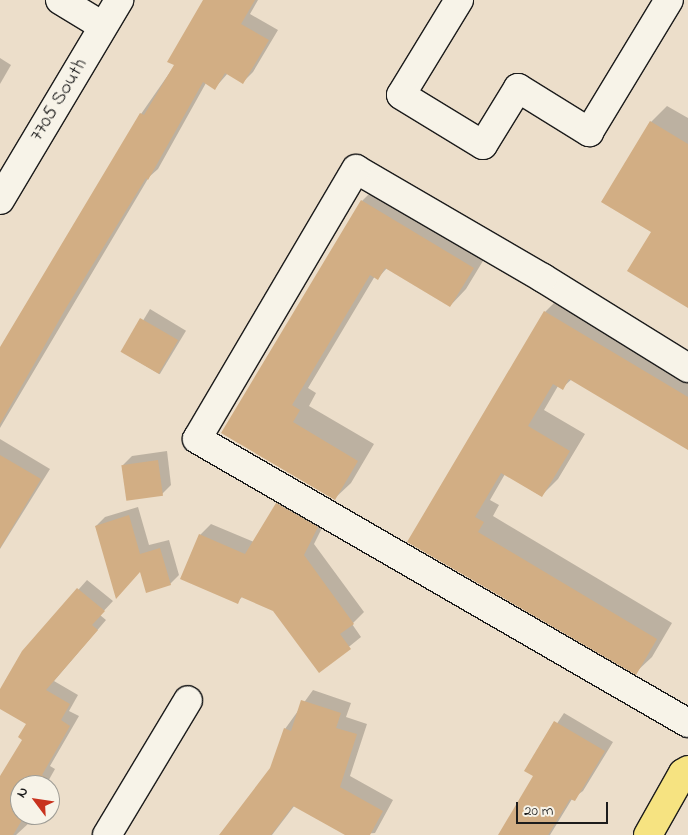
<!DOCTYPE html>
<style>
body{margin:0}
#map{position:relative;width:688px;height:835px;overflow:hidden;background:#ecdeca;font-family:"Indie Flower",sans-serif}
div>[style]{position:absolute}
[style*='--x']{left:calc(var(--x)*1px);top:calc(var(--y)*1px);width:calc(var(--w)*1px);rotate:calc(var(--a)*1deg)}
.shadow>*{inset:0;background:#0003;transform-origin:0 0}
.building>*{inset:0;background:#d2ae84;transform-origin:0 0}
.roads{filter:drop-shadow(1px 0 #1c1c1c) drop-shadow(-1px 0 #1c1c1c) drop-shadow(0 1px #1c1c1c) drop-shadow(0 -1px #1c1c1c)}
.minor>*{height:28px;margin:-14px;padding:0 14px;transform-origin:14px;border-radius:14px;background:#f7f3e8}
.major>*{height:28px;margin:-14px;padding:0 14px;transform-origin:14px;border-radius:14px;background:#f6e381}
span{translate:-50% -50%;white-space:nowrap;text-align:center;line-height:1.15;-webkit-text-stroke:5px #f7f3e8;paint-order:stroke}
.street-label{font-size:20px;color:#1c1c1c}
.north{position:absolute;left:10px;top:775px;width:50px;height:50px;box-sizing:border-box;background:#f7f3e8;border:1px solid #9f9d96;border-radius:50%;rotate:301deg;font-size:14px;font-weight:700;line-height:20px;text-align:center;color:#1c1c1c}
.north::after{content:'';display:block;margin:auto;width:18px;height:22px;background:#c8321e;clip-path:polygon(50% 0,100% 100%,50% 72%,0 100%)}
.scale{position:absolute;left:516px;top:802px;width:92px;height:22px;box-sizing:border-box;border:2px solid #1c1c1c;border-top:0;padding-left:6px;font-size:15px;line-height:18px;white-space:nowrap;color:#1c1c1c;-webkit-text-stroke:4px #f7f3e8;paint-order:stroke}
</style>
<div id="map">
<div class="shadow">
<div style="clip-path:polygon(206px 0,258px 0,250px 14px,278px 30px,253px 72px,243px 82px,228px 73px,215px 88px,206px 83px,158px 169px,149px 177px,0 428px,0 349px,141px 114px,175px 65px)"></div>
<div style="clip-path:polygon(0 58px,11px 65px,0 84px)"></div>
<div style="clip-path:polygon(667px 106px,688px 118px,688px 307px,653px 232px,651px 122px)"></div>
<div style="clip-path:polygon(378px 185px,489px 251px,466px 289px,450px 306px,387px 268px,378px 278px,375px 276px,308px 388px,316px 393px,309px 406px,374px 444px,351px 483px,334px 499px,223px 432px,362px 201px)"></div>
<div style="clip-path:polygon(561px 296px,688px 371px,688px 448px,572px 379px,562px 388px,558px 386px,544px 410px,585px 434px,558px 479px,541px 496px,505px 474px,490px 500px,499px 505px,493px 516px,672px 623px,652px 657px,635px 673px,409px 542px,545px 312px)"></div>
<div style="left:150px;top:309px;width:42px;height:51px;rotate:31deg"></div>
<div style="clip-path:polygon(0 439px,50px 469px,0 549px)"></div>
<div style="clip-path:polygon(167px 451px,171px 485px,162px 494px,123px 465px,132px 456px)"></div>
<div style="clip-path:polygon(288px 493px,328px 516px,314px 544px,364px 612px,352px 624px,361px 637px,319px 671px,274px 610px,243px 596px,237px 602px,200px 535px,211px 524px,254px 542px,277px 503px)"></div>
<div style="clip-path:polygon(138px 507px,149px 545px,169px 540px,179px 575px,170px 584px,140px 570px,96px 526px,105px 517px)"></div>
<div style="clip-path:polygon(87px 580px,113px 601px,100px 615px,106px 620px,54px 681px,78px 695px,69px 711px,79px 716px,50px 766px,55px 769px,46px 785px,20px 785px,20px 815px,33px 815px,29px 823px,16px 835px,0 835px,0 779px,24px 739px,28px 724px,0 708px,0 692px,23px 652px)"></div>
<div style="clip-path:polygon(313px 690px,351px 703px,346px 717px,367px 724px,350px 776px,393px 800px,375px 833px,348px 835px,295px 805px,272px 835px,220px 835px,271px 769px,285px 729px)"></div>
<div style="clip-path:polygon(564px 713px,613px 742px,583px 791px,572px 799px,550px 835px,499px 835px,535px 776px,526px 770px)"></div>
</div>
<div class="building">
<div style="clip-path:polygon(203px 0,255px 0,241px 24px,269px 40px,243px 84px,225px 73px,215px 90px,203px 82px,148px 180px,146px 178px,66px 308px,0 424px,0 347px,140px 113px,144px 115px,174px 65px,167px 62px)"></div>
<div style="clip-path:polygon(650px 121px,688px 144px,688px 308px,627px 271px,651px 232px,601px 202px)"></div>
<div style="clip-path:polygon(361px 200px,474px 268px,450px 307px,385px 268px,378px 280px,370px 275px,292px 405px,300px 410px,293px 422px,358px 461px,335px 500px,221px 433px)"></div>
<div style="clip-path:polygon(544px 311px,688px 397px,688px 450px,569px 379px,563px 390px,553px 384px,528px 426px,570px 451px,542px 497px,501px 473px,475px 517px,484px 522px,478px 532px,657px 639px,636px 675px,407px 542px)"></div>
<div style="left:140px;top:318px;width:44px;height:39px;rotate:30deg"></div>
<div style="clip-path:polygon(0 455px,41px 479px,0 548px)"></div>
<div style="left:158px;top:460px;width:36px;height:37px;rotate:82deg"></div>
<div style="clip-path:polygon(276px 503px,318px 527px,304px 555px,354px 624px,340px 634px,351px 649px,319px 673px,273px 611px,241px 597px,238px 604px,180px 579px,199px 534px,245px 554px)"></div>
<div style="clip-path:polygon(129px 515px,140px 554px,160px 548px,171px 585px,146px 593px,140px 572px,116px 599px,95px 526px)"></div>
<div style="clip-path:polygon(77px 588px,105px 611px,92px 625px,98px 630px,46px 690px,70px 704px,61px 720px,70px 726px,42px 775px,47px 778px,43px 785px,20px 785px,20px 815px,25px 815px,13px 835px,0 835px,0 776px,22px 740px,18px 737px,26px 724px,0 709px,0 689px,22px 651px)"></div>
<div style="clip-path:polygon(301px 700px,341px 713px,336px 728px,357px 734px,340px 787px,383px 811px,370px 835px,345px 835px,293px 806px,271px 835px,219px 835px,270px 768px,284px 728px,291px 731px)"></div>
<div style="clip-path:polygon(554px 721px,605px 751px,575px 801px,570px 799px,548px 835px,498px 835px,533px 776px,524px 771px)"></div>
</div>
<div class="roads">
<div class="minor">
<div style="--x:60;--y:0;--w:50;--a:31.2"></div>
<div style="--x:459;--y:0;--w:111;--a:121.4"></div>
<div style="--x:401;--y:95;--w:96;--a:31.4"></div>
<div style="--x:483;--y:145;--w:67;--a:-58.4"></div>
<div style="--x:518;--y:88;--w:84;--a:31.8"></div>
<div style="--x:589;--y:132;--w:154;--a:-58.8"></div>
<div style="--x:0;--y:200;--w:233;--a:-59.2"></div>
<div style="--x:688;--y:368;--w:171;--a:-148.2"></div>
<div style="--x:543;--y:278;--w:216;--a:-149.8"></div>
<div style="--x:356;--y:169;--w:313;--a:120.5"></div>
<div style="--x:197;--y:439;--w:567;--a:30.05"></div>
<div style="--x:107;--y:835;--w:157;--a:-59"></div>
</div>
<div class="major">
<div style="--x:648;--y:835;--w:71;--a:-60.6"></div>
<div style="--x:683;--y:773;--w:6;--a:-31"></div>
</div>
</div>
<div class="street-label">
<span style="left:59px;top:100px;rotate:-59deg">7705 South</span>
</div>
<div class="north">N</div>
<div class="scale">20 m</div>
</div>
